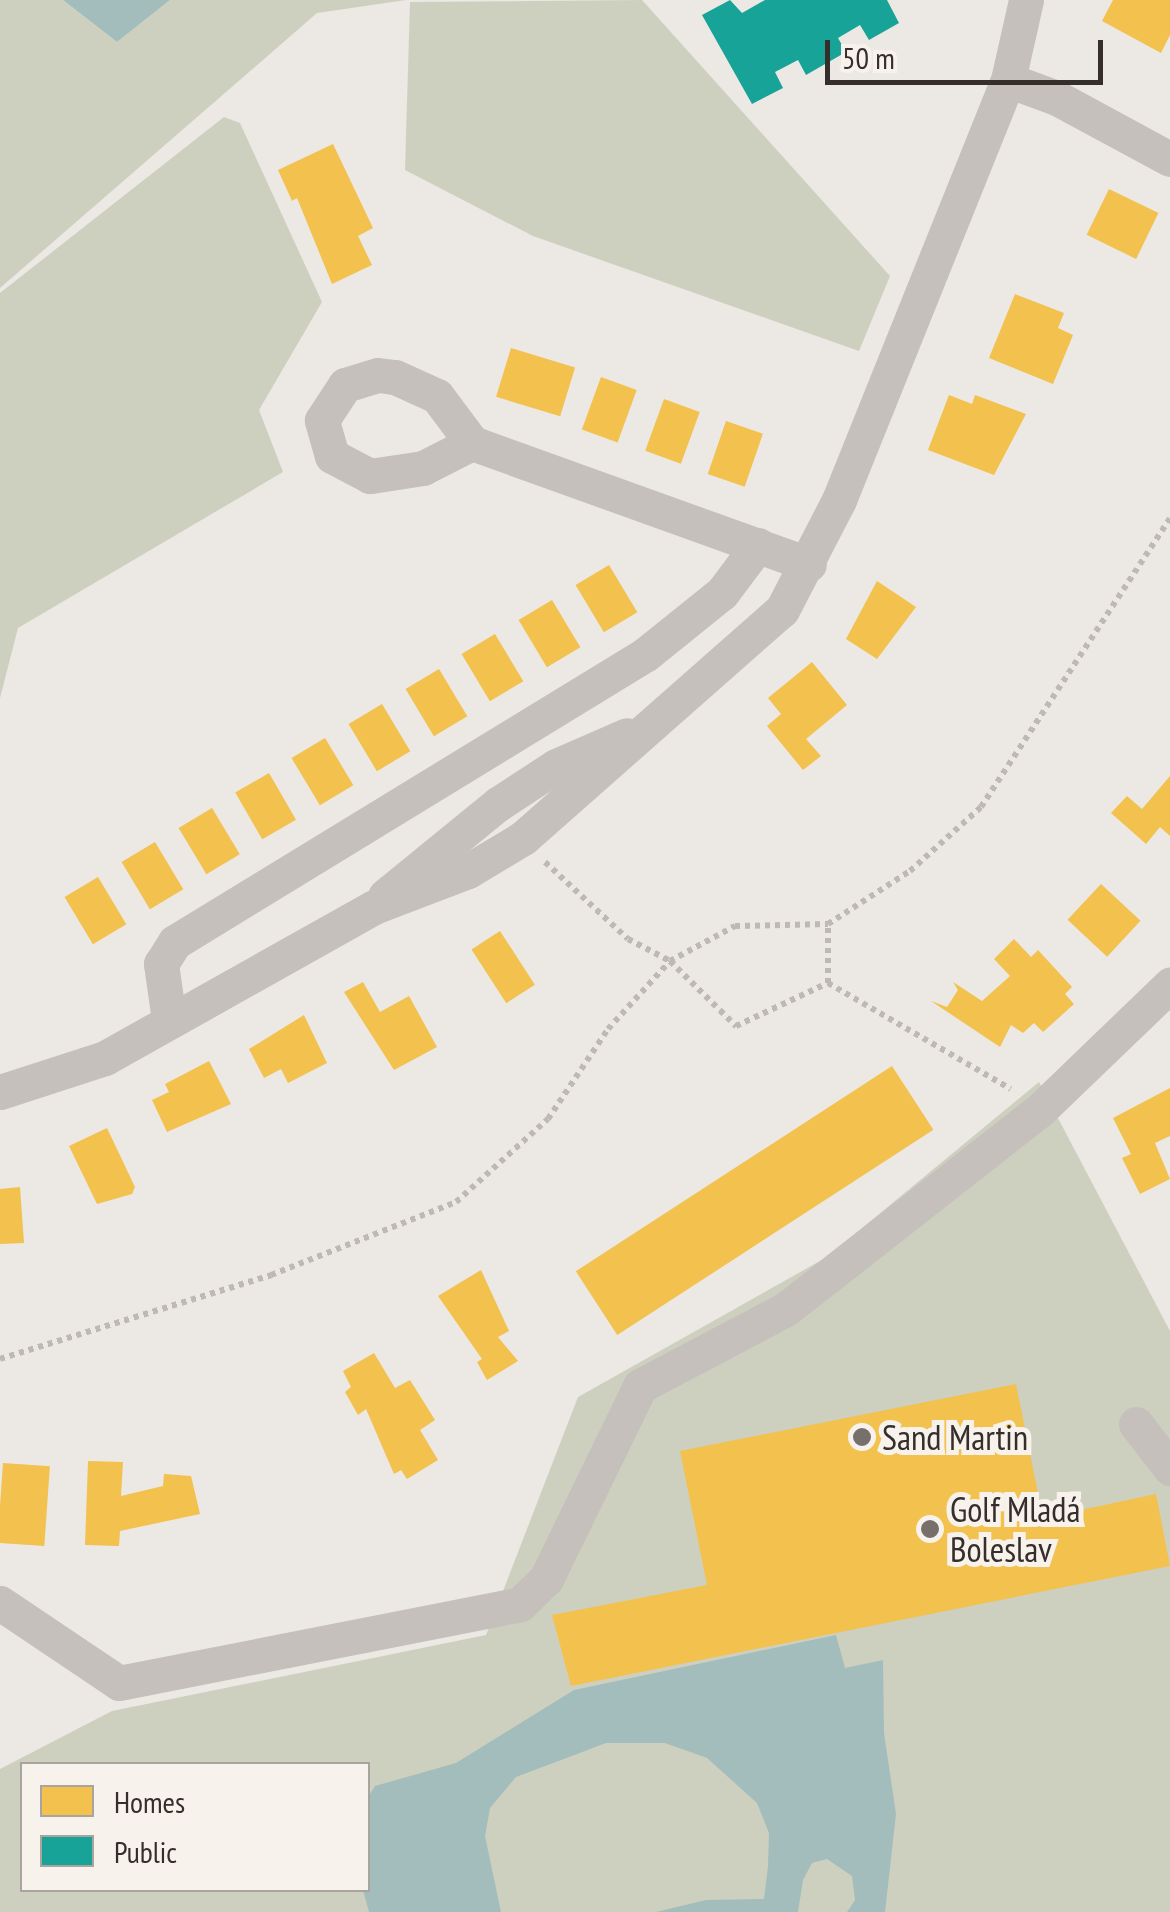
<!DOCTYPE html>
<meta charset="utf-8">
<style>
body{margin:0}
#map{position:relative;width:1170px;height:1912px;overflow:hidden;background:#ece8e4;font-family:"PT Sans Narrow",sans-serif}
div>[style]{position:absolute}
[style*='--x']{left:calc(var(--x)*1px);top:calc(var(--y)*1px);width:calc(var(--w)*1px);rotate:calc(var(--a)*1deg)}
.green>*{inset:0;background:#ced0bf}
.water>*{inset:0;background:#a2bdbb}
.homes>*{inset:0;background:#f2c14e;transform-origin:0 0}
.public>*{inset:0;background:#17a398}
.path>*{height:6px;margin-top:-3px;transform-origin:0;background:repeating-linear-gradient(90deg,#beb9b5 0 5px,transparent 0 10px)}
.minor>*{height:35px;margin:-17.5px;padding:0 17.5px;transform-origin:17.5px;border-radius:17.5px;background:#c6c0bc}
.dots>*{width:28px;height:28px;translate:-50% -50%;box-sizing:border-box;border:5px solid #f8f2ec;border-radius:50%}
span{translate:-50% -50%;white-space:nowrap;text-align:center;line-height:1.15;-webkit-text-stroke:10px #f8f2ec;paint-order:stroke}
.poi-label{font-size:35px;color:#362e2b}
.left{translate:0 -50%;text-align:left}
.legend{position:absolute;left:20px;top:1762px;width:350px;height:130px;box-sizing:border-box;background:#f8f2ec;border:2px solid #aaa49f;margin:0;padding:12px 18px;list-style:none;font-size:30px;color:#362e2b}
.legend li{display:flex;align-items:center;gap:20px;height:50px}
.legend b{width:50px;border:2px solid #aaa49f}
.scale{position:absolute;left:825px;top:40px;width:278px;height:45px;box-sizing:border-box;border:5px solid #362e2b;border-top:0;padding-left:12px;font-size:30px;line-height:35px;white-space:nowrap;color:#362e2b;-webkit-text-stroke:8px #f8f2ec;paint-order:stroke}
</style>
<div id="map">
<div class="green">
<div style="clip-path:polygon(0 0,63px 0,117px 42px,170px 0,406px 0,317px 13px,0 288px)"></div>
<div style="clip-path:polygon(642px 0,890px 276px,859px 351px,533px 236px,405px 170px,410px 2px)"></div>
<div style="clip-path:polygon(224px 117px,240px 123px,322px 302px,259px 410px,283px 472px,18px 628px,0 698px,0 293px)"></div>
<div style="clip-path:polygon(evenodd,1039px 1082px,1170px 1331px,1170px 1912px,0 1912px,0 1769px,112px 1711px,486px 1635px,578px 1397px,827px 1257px,1039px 1082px,22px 1764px,368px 1764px,368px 1890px,22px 1890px,22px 1764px)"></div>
</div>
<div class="water">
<div style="clip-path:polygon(63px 0,170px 0,117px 42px)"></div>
<div style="clip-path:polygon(836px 1635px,845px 1668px,883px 1660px,884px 1733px,896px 1814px,885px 1912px,847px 1912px,855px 1900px,852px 1876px,827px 1859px,812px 1863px,803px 1880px,798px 1912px,656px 1912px,706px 1900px,764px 1899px,768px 1866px,769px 1833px,757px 1803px,707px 1758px,665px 1743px,606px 1743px,516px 1777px,490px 1808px,485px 1836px,501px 1912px,369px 1912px,363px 1890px,368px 1797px,375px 1786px,456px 1763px,574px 1690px)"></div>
</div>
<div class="homes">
<div style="clip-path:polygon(1113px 0,1170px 0,1170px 35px,1161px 53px,1102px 21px)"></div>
<div style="clip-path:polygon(333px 144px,373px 228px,358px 236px,372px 265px,332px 284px,297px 198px,292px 201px,278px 170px)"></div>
<div style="left:1109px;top:189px;width:55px;height:51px;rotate:26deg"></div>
<div style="clip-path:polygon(1015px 294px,1064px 313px,1058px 328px,1073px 335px,1053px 384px,989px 358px)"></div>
<div style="left:511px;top:348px;width:67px;height:51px;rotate:17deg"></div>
<div style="left:601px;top:377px;width:38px;height:56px;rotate:20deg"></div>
<div style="clip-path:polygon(949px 395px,972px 404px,975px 395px,1026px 414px,994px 475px,928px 450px)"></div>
<div style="left:664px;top:399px;width:38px;height:55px;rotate:20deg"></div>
<div style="left:726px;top:421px;width:39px;height:56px;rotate:19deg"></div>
<div style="left:609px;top:565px;width:55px;height:39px;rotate:59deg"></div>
<div style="clip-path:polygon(877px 581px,916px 607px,877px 659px,846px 639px)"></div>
<div style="left:552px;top:600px;width:55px;height:39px;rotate:59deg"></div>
<div style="left:495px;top:634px;width:55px;height:39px;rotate:59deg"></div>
<div style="clip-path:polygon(812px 662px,847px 705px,806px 739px,821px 756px,803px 770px,767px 726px,781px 714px,768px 698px)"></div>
<div style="left:439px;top:669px;width:55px;height:39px;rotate:59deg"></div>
<div style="left:382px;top:704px;width:55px;height:39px;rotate:59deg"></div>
<div style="left:325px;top:738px;width:55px;height:39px;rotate:59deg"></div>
<div style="left:269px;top:773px;width:54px;height:39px;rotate:60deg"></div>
<div style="clip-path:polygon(1170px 776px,1170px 836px,1160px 827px,1146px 844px,1111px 813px,1127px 796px,1142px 809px)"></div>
<div style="left:212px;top:808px;width:54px;height:39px;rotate:59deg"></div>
<div style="left:155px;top:842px;width:55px;height:39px;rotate:59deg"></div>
<div style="left:98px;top:877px;width:55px;height:39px;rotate:59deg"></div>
<div style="left:1101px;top:884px;width:54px;height:49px;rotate:43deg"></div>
<div style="left:500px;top:931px;width:64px;height:34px;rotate:57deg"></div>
<div style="clip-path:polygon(1014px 939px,1031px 957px,1038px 950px,1072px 987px,1065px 994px,1074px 1004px,1043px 1032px,1034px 1023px,1023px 1033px,1011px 1025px,1000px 1047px,931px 1001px,947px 1007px,958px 990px,953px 982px,982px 1001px,1010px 976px,994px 959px)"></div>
<div style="clip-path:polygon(363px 982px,380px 1012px,409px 996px,437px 1047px,394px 1070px,344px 992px)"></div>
<div style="clip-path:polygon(304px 1015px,327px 1063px,288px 1083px,281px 1069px,264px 1078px,249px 1049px)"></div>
<div style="clip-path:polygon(209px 1061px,231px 1104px,167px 1132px,152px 1100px,169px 1092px,165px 1084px)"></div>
<div style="left:892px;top:1066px;width:76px;height:377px;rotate:57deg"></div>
<div style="clip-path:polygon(1170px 1088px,1170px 1136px,1155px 1143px,1170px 1179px,1140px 1194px,1122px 1158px,1131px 1154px,1113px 1118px)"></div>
<div style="clip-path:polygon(107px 1128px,135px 1187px,132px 1194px,97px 1204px,69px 1146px)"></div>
<div style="clip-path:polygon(20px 1187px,24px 1243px,0 1244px,0 1189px)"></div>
<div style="clip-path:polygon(481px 1270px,509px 1331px,498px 1337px,518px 1361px,487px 1380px,477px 1362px,482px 1359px,438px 1296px)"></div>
<div style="clip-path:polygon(374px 1353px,395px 1388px,410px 1380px,435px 1420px,420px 1430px,438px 1460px,407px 1479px,401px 1470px,394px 1474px,366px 1409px,358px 1415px,345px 1392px,351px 1387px,343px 1371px)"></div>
<div style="clip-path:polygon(1016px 1384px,1043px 1518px,1156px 1494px,1170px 1566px,571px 1686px,552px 1615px,707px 1585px,680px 1451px)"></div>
<div style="clip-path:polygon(88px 1461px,123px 1462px,121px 1496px,163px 1486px,164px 1474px,191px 1476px,200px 1514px,120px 1531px,119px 1546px,85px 1545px)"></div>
<div style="left:3px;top:1463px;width:47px;height:80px;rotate:4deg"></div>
</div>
<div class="public">
<div style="clip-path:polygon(730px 0,742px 13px,765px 0,887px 0,899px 23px,869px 40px,860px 25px,838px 38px,846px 52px,806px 75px,798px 60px,775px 72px,783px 88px,752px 104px,702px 15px)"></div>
</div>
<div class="path">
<div style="--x:545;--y:862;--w:113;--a:42.9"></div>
<div style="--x:628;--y:939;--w:47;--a:27.6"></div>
<div style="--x:670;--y:961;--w:93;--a:44.6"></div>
<div style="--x:736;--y:1026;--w:102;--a:-25.1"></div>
<div style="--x:828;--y:983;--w:211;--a:30.1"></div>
<div style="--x:828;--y:983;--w:59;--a:-90"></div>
<div style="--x:0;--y:1359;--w:284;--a:-17.2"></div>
<div style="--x:271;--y:1275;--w:199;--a:-21.5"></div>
<div style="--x:456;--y:1202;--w:124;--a:-42.1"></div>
<div style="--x:548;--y:1119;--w:108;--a:-56.3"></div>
<div style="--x:608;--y:1029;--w:92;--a:-47.6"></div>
<div style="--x:670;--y:961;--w:74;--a:-28.3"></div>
<div style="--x:735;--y:926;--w:93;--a:-1.2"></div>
<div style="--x:828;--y:924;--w:98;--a:-32.9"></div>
<div style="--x:910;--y:871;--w:96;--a:-42"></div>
<div style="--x:981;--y:807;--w:345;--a:-56.8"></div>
</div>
<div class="minor">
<div style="--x:1008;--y:80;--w:52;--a:20.2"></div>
<div style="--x:1057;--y:98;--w:128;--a:28.4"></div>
<div style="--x:472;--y:443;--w:55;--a:153"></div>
<div style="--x:423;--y:468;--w:54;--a:171.4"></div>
<div style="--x:370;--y:476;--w:43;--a:-152.2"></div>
<div style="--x:332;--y:456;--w:37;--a:-106"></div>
<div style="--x:322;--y:420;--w:42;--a:-56.7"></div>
<div style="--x:345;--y:385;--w:34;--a:-17"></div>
<div style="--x:378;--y:375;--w:17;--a:7"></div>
<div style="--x:395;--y:377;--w:46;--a:24.3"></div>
<div style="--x:437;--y:396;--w:59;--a:53.3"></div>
<div style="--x:472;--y:443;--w:358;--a:19.8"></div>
<div style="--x:385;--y:896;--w:146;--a:-39.2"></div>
<div style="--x:498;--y:804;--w:69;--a:-33.2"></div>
<div style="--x:556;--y:766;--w:77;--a:-23.6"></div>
<div style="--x:169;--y:1020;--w:57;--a:-98.1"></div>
<div style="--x:161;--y:964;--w:26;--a:-58"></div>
<div style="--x:175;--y:942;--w:552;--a:-31.44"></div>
<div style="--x:646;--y:654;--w:97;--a:-38.8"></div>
<div style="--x:722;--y:593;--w:60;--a:-53.1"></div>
<div style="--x:0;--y:1092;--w:110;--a:-17.9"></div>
<div style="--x:105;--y:1058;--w:308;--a:-29.3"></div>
<div style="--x:374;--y:907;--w:101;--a:-21"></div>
<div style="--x:468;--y:871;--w:64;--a:-31"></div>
<div style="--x:523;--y:838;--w:345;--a:-41.4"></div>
<div style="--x:782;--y:610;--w:124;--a:-62.6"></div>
<div style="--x:839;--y:500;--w:453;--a:-68.1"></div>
<div style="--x:1008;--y:80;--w:82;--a:-77.3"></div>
<div style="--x:1136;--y:1424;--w:56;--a:52.3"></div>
<div style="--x:0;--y:1603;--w:143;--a:33.9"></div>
<div style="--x:119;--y:1683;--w:409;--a:-11.1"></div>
<div style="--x:520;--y:1604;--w:36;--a:-44"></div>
<div style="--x:546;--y:1579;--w:215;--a:-64"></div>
<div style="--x:640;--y:1386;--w:165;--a:-27.8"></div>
<div style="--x:786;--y:1309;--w:325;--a:-38.1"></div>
<div style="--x:1042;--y:1108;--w:178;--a:-43.9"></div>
</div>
<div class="dots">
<div style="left:862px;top:1437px;background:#766f6c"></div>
<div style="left:930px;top:1529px;background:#766f6c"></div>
</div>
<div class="poi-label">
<span class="left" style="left:882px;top:1437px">Sand Martin</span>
<span class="left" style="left:950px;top:1529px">Golf Mladá<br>Boleslav</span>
</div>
<ul class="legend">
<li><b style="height:28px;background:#f2c14e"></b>Homes</li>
<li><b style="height:28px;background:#17a398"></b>Public</li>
</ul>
<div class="scale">50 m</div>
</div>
